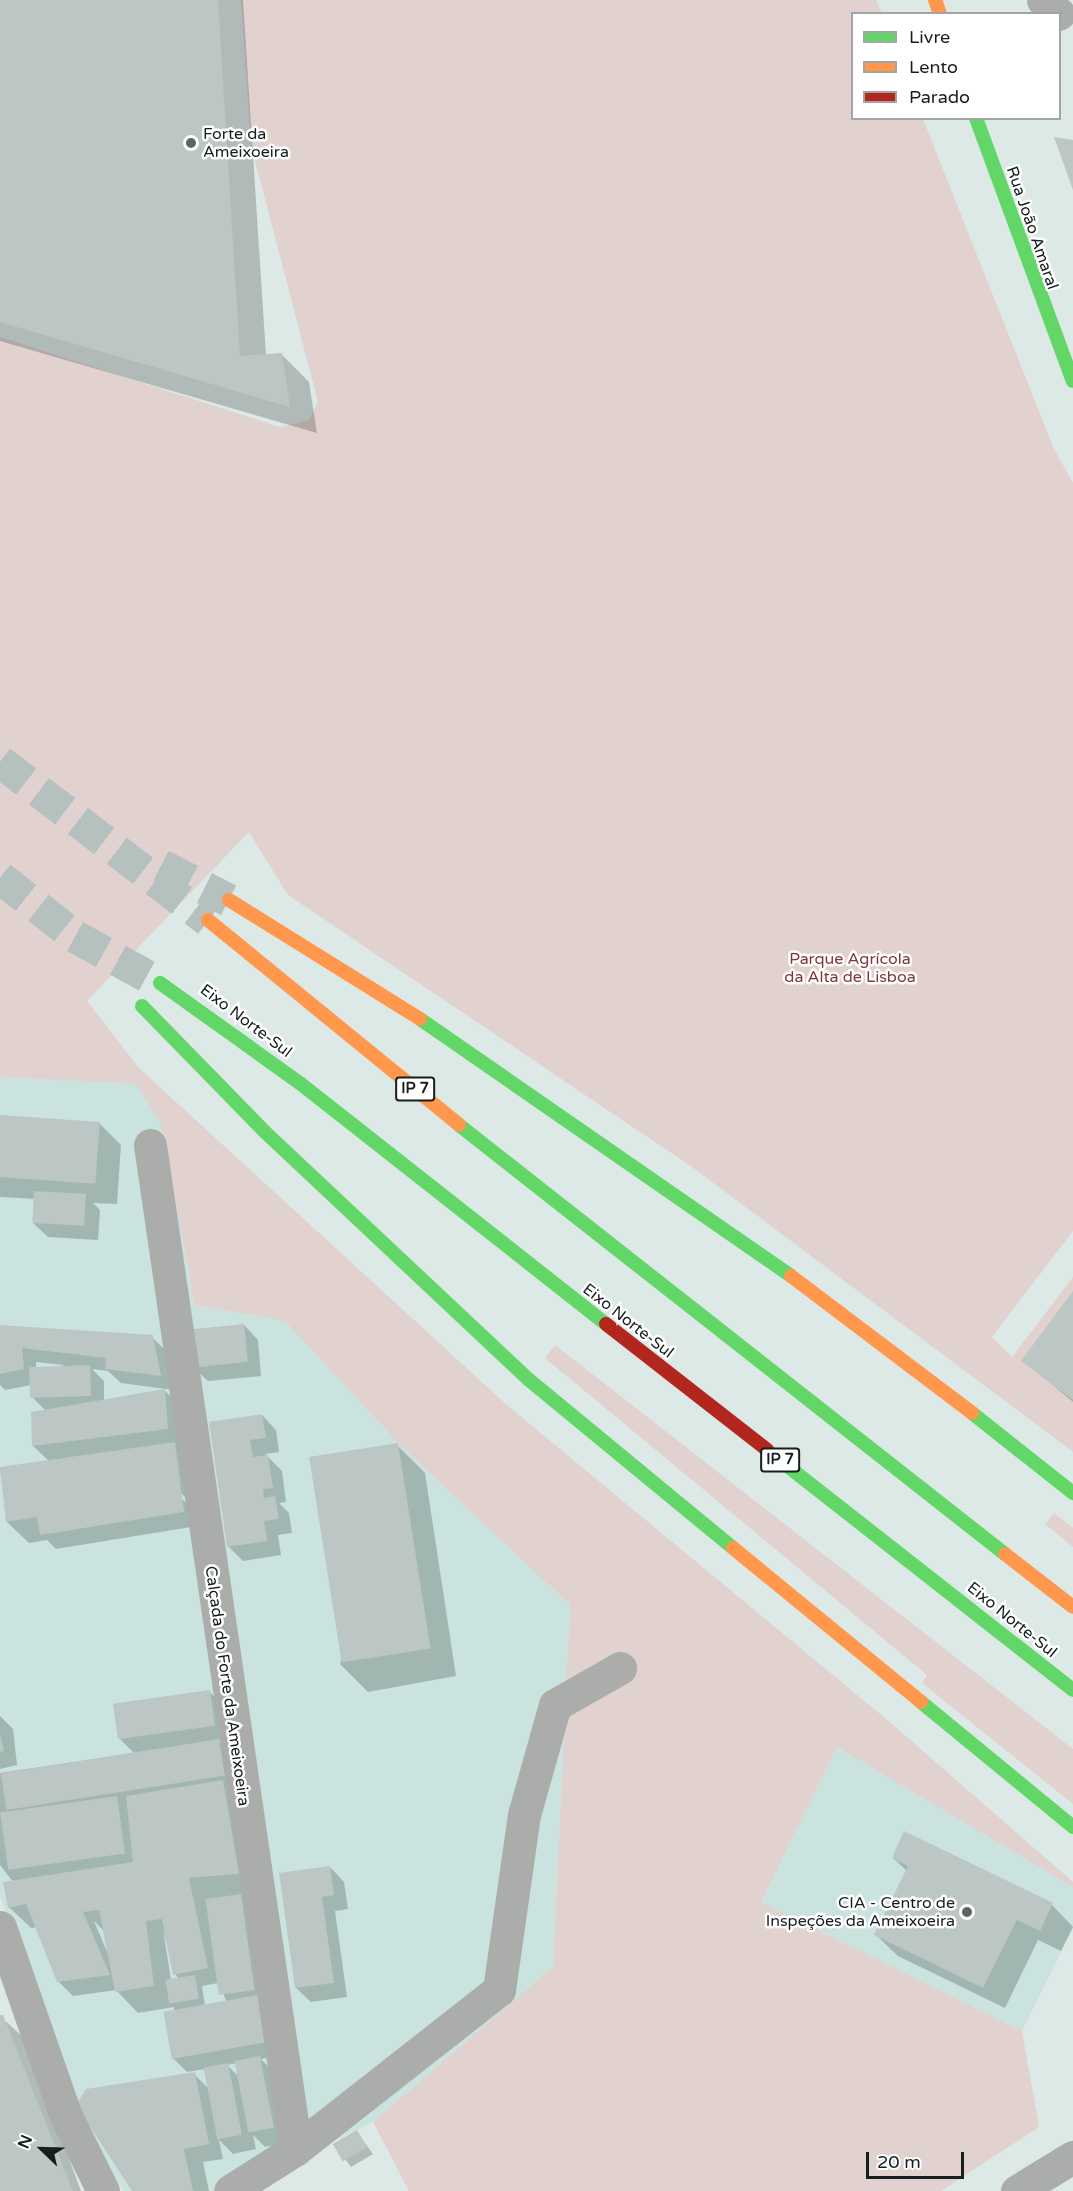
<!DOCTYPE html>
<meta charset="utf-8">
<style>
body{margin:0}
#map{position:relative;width:1073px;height:2191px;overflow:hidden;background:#dce9e6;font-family:"Varela Round",sans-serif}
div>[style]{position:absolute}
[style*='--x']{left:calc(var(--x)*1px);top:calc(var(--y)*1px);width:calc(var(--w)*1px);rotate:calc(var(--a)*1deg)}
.built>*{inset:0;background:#cae3de}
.green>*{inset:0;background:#e1d2cf}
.shadow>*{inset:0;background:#0003}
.building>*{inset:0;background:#bcc6c4;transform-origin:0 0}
.highway-tunnel>*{height:33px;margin-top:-16.5px;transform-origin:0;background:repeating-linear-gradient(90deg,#b4c1be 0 33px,transparent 0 49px)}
.street>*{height:33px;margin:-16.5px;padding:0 16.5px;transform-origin:16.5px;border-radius:16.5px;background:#abadab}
.fast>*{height:14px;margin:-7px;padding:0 7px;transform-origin:7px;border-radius:7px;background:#63d668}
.slow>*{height:14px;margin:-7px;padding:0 7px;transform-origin:7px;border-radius:7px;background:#ff974d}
.jam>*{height:14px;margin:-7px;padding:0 7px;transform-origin:7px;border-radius:7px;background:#b3261e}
.dots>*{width:16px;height:16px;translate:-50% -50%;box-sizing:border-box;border:3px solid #fff;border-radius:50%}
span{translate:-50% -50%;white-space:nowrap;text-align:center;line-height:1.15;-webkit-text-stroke:5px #fff;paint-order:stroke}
.shield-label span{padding:2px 4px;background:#fff;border:2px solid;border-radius:4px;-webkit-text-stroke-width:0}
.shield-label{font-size:15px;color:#161f1e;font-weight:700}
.poi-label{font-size:16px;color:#161f1e}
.left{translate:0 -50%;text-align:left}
.right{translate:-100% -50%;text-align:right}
.street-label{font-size:16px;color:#161f1e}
.park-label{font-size:16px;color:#803836}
.legend{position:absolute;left:851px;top:12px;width:210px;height:108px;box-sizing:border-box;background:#fff;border:2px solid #a2a5a5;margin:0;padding:8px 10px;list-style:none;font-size:18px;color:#161f1e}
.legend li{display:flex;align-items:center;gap:12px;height:30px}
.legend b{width:30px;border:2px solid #a2a5a5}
.north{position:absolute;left:12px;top:2119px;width:60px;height:60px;-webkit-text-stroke:4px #fff;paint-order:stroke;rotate:293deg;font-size:16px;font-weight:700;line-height:24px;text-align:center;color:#161f1e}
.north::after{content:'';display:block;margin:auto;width:21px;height:27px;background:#161f1e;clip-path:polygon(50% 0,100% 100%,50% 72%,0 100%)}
.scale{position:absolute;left:866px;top:2152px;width:98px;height:27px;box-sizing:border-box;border:3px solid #161f1e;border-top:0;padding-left:8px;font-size:18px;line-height:21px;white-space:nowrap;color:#161f1e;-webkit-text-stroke:4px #fff;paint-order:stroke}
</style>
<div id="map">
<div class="built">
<div style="clip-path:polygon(0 1077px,136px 1084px,161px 1125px,195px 1305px,285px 1321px,398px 1443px,570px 1605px,553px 1968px,373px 2122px,230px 2191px,124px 2191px,87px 2140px,0 1896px)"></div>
<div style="clip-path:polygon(837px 1747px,1073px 1887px,1073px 1928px,1022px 2031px,761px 1902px)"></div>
</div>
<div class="green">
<div style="clip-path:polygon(241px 0,876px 0,882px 13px,852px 14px,852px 118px,923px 119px,1054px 449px,1073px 483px,1073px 1231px,992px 1337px,1012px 1357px,1073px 1277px,1073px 1452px,692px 1167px,288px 895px,249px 832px,87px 1001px,139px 1068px,508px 1406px,891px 1723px,1073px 1882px,1073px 1887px,837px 1747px,761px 1902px,1022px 2031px,1039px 2127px,941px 2191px,409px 2191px,373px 2122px,553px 1967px,570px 1605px,398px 1443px,285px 1321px,195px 1305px,161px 1125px,136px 1084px,0 1077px,0 337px,280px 427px,309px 420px,318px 402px,251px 145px)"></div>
<div style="clip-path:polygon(555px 1345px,1073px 1749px,1073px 1804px,922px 1683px,927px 1675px,545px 1358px)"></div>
<div style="clip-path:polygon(1054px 1513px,1073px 1528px,1073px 1547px,1045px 1524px)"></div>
</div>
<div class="shadow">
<div style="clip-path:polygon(0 0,243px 0,266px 356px,281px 354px,309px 382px,317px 433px,0 341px)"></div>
<div style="clip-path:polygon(0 1117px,99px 1123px,121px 1145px,117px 1204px,93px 1203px,100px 1210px,98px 1240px,48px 1237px,33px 1223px,35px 1199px,0 1197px)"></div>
<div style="clip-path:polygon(1073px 1294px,1073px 1402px,1023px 1360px)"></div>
<div style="clip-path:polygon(244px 1325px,258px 1340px,261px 1376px,208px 1381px,193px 1367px)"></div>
<div style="clip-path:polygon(evenodd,0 1327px,152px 1337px,167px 1352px,174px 1390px,121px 1383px,108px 1371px,92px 1369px,104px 1381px,104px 1401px,165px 1391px,186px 1412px,200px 1512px,178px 1490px,178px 1495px,199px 1515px,197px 1526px,56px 1549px,47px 1540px,29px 1543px,7px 1522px,0 1468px,49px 1461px,33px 1446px,46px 1411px,32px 1397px,31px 1385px,5px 1390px,0 1385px,0 1327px,36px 1362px,63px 1365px,63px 1367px,36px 1368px,36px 1362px)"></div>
<div style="clip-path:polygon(262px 1415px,276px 1430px,279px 1452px,265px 1454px,282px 1471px,286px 1502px,279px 1503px,289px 1513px,292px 1533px,278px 1535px,281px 1555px,243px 1561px,228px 1546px,210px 1423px)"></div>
<div style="clip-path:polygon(397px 1445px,425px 1473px,456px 1676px,368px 1692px,340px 1664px)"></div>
<div style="clip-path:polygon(evenodd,210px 1692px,224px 1707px,228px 1740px,219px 1741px,233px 1755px,259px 1895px,243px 1898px,255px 1910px,280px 2056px,261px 2059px,274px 2072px,288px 2142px,265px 2147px,253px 2135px,256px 2149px,233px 2154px,219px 2140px,223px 2159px,203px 2162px,209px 2191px,133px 2191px,194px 2074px,208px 2088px,205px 2069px,187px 2072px,172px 2057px,174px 2007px,138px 2013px,116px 1990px,73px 1996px,58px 1981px,37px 1927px,31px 1928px,9px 1907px,13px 1882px,0 1865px,0 1773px,134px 1753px,118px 1737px,210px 1692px,94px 1921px,105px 1932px,107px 1952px,94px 1921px,210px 1692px,163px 1929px,175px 1974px,179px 1979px,171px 1980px,163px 1929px,210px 1692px,218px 1983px,227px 2002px,205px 2006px,202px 1986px,218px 1983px,210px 1692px,237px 2063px,239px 2077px,227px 2065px,237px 2063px)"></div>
<div style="clip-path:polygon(0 1716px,13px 1729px,17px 1765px,0 1769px)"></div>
<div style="clip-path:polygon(893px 1858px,1052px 1905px,1073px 1927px,1061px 1951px,1038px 1940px,1005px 2008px,898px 1956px,876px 1935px,907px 1871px)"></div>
<div style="clip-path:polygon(330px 1867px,344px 1882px,348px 1909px,335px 1911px,347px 1997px,311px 2002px,296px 1988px)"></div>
<div style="clip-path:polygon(0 2016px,24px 2038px,81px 2191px,0 2191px)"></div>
<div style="clip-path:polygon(357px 2132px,373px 2154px,351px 2167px,335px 2145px)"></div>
</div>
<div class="building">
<div style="clip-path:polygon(0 0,218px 0,240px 356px,282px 353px,290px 407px,0 322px)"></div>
<div style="clip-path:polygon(1054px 137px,1073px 140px,1073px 190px)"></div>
<div style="left:0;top:1115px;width:100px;height:62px;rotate:4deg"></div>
<div style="left:34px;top:1191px;width:52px;height:32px;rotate:3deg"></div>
<div style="clip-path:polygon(1073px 1291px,1073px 1400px,1021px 1361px)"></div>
<div style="left:244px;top:1324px;width:38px;height:56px;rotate:84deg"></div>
<div style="clip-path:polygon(0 1325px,153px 1335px,161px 1376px,105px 1369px,106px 1358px,22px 1348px,24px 1369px,0 1374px)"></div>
<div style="left:90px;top:1365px;width:31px;height:61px;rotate:88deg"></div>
<div style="clip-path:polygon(165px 1389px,168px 1429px,32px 1446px,31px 1412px)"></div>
<div style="clip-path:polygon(262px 1414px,266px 1438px,250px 1440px,253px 1457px,268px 1455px,273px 1488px,263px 1489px,264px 1498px,275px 1496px,279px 1519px,264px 1521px,267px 1541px,227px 1547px,209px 1422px)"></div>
<div style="clip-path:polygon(175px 1442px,184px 1512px,40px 1535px,37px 1517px,6px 1522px,0 1467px)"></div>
<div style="left:398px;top:1443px;width:208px;height:90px;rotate:81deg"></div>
<div style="left:210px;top:1690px;width:36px;height:98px;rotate:82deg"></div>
<div style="clip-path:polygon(0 1734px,4px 1751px,0 1752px)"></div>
<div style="left:219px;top:1739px;width:37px;height:221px;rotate:81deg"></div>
<div style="clip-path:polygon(223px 1780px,239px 1874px,189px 1878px,208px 1968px,173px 1975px,162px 1919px,146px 1921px,154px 1986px,115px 1992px,99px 1910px,83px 1912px,110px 1975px,57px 1982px,26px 1904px,8px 1908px,3px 1882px,133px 1862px,126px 1796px)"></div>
<div style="left:117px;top:1796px;width:58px;height:118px;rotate:82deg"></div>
<div style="clip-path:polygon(904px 1831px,1053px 1903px,1040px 1931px,1017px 1920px,983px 1988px,874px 1935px,908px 1866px,892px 1858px)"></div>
<div style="clip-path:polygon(330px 1866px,334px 1895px,322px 1897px,334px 1983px,295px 1988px,279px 1873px)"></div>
<div style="left:241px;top:1894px;width:97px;height:36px;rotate:82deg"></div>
<div style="left:195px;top:1975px;width:24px;height:30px;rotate:81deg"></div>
<div style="left:258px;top:1995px;width:48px;height:96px;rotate:80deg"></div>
<div style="clip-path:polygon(0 2015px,3px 2015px,73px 2191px,0 2191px)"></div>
<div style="left:260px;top:2056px;width:73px;height:26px;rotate:79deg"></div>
<div style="left:228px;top:2063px;width:73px;height:25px;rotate:79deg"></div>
<div style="clip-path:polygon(195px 2072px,209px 2144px,184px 2149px,193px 2191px,132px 2191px,76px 2105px,86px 2089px)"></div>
<div style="left:357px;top:2130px;width:20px;height:28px;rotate:60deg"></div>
</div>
<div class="highway-tunnel">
<div style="--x:0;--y:761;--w:262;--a:37.4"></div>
<div style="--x:161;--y:865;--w:76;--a:27.2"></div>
<div style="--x:0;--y:877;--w:95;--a:38.2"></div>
<div style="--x:75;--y:936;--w:97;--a:28.9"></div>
</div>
<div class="street">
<div style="--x:1043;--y:0;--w:21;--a:41"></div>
<div style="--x:150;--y:1145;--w:1015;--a:81.73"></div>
<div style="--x:296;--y:2149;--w:78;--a:147.5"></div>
<div style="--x:0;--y:1927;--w:198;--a:70.8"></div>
<div style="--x:65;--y:2114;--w:86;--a:63.7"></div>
<div style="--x:296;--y:2149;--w:258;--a:-38.1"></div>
<div style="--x:499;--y:1990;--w:177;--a:-81.9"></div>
<div style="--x:524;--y:1815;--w:114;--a:-74.3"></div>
<div style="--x:555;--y:1705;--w:75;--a:-29.6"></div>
<div style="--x:1017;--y:2191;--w:66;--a:-31.3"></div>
</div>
<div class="fast">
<div style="--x:976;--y:118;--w:280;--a:69.8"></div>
<div style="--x:160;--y:983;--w:173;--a:35.6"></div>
<div style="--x:301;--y:1084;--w:388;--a:38.2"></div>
<div style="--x:142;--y:1006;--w:176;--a:45.7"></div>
<div style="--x:265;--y:1132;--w:361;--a:43.2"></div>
<div style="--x:528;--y:1379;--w:266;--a:39.5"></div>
<div style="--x:420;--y:1019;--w:451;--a:34.7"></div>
<div style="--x:459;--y:1125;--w:694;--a:38.16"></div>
<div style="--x:972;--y:1413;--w:129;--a:38.4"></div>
<div style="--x:767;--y:1450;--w:389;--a:38.1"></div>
<div style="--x:921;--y:1702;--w:197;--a:39.4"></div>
</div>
<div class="slow">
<div style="--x:935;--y:0;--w:15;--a:70"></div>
<div style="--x:229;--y:900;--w:225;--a:31.9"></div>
<div style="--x:208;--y:920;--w:324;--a:39.2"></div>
<div style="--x:791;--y:1276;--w:227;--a:37.1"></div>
<div style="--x:733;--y:1548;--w:243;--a:39.3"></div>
<div style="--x:1005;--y:1554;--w:86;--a:37.9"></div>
</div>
<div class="jam">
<div style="--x:606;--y:1324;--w:204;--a:38"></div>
</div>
<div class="dots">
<div style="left:191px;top:143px;background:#5b6664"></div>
<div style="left:967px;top:1912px;background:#5b6664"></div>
</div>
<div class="shield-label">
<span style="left:415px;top:1089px">IP 7</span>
<span style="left:780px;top:1460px">IP 7</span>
</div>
<div class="poi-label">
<span class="left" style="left:203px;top:143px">Forte da<br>Ameixoeira</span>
<span class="right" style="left:955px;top:1912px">CIA - Centro de<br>Inspeções da Ameixoeira</span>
</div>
<div class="street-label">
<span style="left:1032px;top:228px;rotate:71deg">Rua João Amaral</span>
<span style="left:246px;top:1021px;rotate:37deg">Eixo Norte-Sul</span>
<span style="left:628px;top:1321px;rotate:38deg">Eixo Norte-Sul</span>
<span style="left:1012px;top:1620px;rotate:39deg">Eixo Norte-Sul</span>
<span style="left:227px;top:1686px;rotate:82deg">Calçada do Forte da Ameixoeira</span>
</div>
<div class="park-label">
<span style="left:850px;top:968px">Parque Agrícola<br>da Alta de Lisboa</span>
</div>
<ul class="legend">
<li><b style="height:8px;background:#63d668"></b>Livre</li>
<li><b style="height:8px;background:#ff974d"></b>Lento</li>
<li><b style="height:8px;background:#b3261e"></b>Parado</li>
</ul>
<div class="north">N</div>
<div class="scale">20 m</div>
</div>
